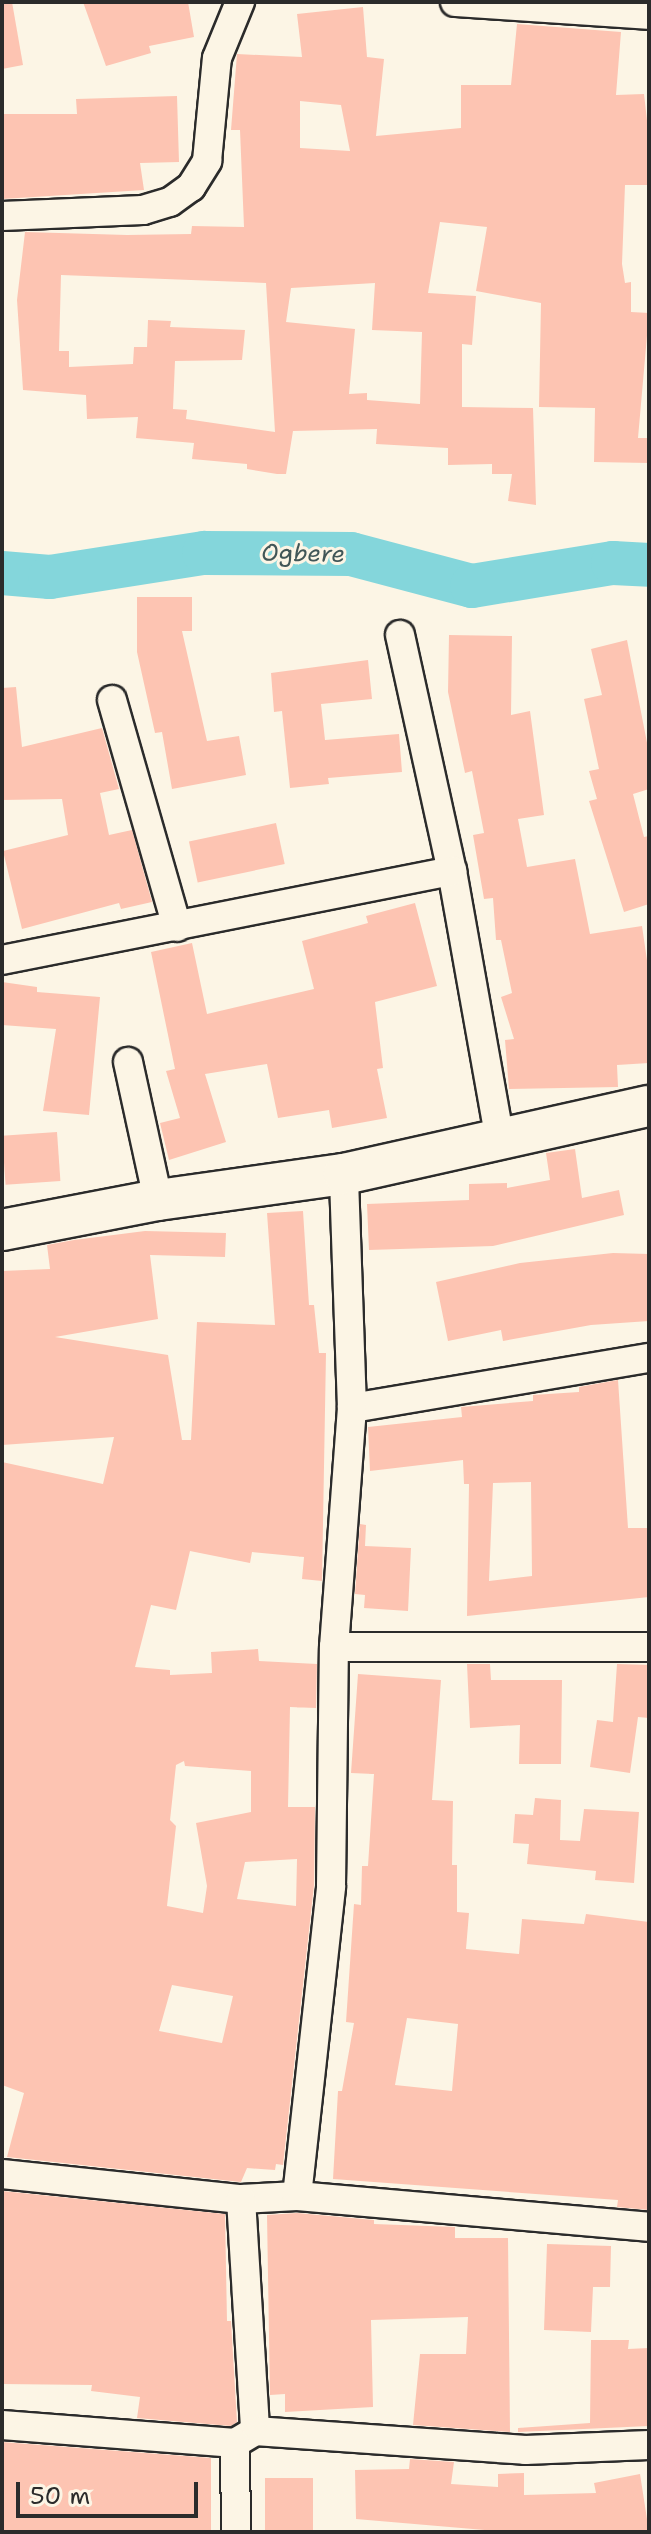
<!DOCTYPE html>
<style>
body{margin:0}
#map{position:relative;width:651px;height:2534px;overflow:hidden;background:#fcf5e5;font-family:"Shantell Sans",sans-serif}
div>[style]{position:absolute}
[style*='--x']{left:calc(var(--x)*1px);top:calc(var(--y)*1px);width:calc(var(--w)*1px);rotate:calc(var(--a)*1deg)}
.river>*{height:44px;margin:-22px;padding:0 22px;transform-origin:22px;border-radius:22px;background:#84d6db}
.building>*{inset:0;background:#fdc4b2;transform-origin:0 0}
.roads{filter:drop-shadow(2px 0 #2b2b2b) drop-shadow(-2px 0 #2b2b2b) drop-shadow(0 2px #2b2b2b) drop-shadow(0 -2px #2b2b2b)}
.minor>*{height:28px;margin:-14px;padding:0 14px;transform-origin:14px;border-radius:14px;background:#fcf5e5}
.secondary>*{height:40px;margin:-20px;padding:0 20px;transform-origin:20px;border-radius:20px;background:#fcf5e5}
span{translate:-50% -50%;white-space:nowrap;text-align:center;line-height:1.15;-webkit-text-stroke:6px #fcf5e5;paint-order:stroke}
.water-label{font-size:24px;color:#415657;font-style:italic}
.frame{position:absolute;inset:0;border:4px solid #2b2b2b;pointer-events:none}
.scale{position:absolute;left:16px;top:2482px;width:182px;height:36px;box-sizing:border-box;border:4px solid #2b2b2b;border-top:0;padding-left:10px;font-size:24px;line-height:28px;white-space:nowrap;color:#2b2b2b;-webkit-text-stroke:6px #fcf5e5;paint-order:stroke}
</style>
<div id="map">
<div class="river">
<div style="--x:2;--y:573;--w:48;--a:4.8"></div>
<div style="--x:50;--y:577;--w:156;--a:-8.9"></div>
<div style="--x:204;--y:553;--w:147;--a:0.4"></div>
<div style="--x:351;--y:554;--w:125;--a:14.8"></div>
<div style="--x:472;--y:586;--w:143;--a:-9.3"></div>
<div style="--x:613;--y:563;--w:36;--a:3"></div>
</div>
<div class="building">
<div style="clip-path:polygon(12px 2px,23px 65px,2px 69px,2px 3px)"></div>
<div style="clip-path:polygon(83px 2px,188px 2px,194px 37px,149px 46px,151px 53px,106px 66px)"></div>
<div style="clip-path:polygon(evenodd,363px 7px,367px 57px,384px 59px,376px 136px,461px 128px,461px 85px,511px 85px,517px 24px,621px 32px,616px 95px,644px 94px,649px 138px,649px 185px,625px 185px,622px 264px,625px 283px,631px 282px,631px 312px,649px 313px,638px 438px,649px 438px,649px 463px,594px 462px,595px 408px,539px 407px,541px 303px,476px 291px,487px 227px,440px 222px,428px 293px,476px 296px,472px 345px,462px 344px,462px 407px,533px 408px,536px 505px,508px 501px,512px 474px,492px 474px,492px 464px,448px 465px,448px 448px,376px 444px,377px 429px,293px 431px,286px 474px,277px 474px,247px 469px,247px 464px,192px 459px,194px 443px,136px 438px,138px 417px,87px 419px,86px 395px,23px 390px,17px 300px,25px 232px,127px 235px,191px 234px,192px 226px,244px 227px,240px 130px,231px 130px,237px 54px,302px 57px,297px 14px,363px 7px,300px 101px,341px 105px,350px 151px,300px 148px,300px 101px,363px 7px,61px 275px,266px 283px,275px 432px,186px 419px,187px 410px,173px 409px,175px 361px,242px 360px,245px 330px,170px 327px,171px 321px,148px 320px,147px 347px,134px 347px,133px 364px,69px 367px,69px 351px,59px 351px,61px 275px,363px 7px,375px 283px,372px 330px,422px 332px,420px 404px,367px 400px,367px 393px,349px 394px,355px 329px,286px 322px,291px 288px,375px 283px)"></div>
<div style="clip-path:polygon(177px 96px,179px 162px,140px 163px,144px 190px,2px 199px,2px 114px,77px 114px,76px 99px)"></div>
<div style="clip-path:polygon(137px 597px,192px 597px,192px 631px,182px 631px,207px 741px,239px 736px,246px 775px,172px 789px,162px 732px,155px 733px,137px 652px)"></div>
<div style="clip-path:polygon(449px 635px,512px 636px,511px 715px,530px 711px,544px 815px,518px 819px,527px 867px,575px 859px,590px 934px,642px 926px,649px 974px,649px 1063px,617px 1065px,618px 1087px,509px 1089px,505px 1040px,514px 1039px,501px 997px,512px 993px,501px 940px,496px 940px,493px 898px,484px 899px,473px 835px,484px 833px,472px 771px,465px 773px,448px 692px)"></div>
<div style="clip-path:polygon(627px 640px,649px 753px,649px 789px,633px 794px,644px 837px,649px 836px,649px 904px,624px 912px,589px 801px,597px 799px,589px 771px,599px 769px,584px 699px,602px 695px,591px 649px)"></div>
<div style="clip-path:polygon(368px 660px,372px 699px,321px 704px,325px 740px,399px 734px,402px 772px,328px 778px,329px 784px,290px 788px,282px 711px,274px 712px,271px 673px)"></div>
<div style="clip-path:polygon(16px 687px,22px 747px,102px 728px,119px 789px,100px 793px,109px 835px,132px 830px,152px 902px,121px 909px,119px 903px,22px 929px,3px 851px,68px 835px,62px 799px,2px 800px,2px 688px)"></div>
<div style="left:276px;top:823px;width:42px;height:89px;rotate:78deg"></div>
<div style="clip-path:polygon(415px 903px,437px 986px,375px 1002px,383px 1068px,377px 1069px,387px 1118px,332px 1128px,329px 1110px,278px 1118px,267px 1064px,205px 1074px,226px 1142px,169px 1160px,160px 1123px,180px 1118px,166px 1071px,175px 1069px,151px 952px,192px 943px,207px 1014px,314px 989px,302px 941px,368px 923px,366px 916px)"></div>
<div style="clip-path:polygon(2px 982px,37px 987px,37px 992px,100px 997px,89px 1115px,43px 1111px,56px 1029px,2px 1025px)"></div>
<div style="left:57px;top:1132px;width:49px;height:55px;rotate:86deg"></div>
<div style="clip-path:polygon(575px 1149px,582px 1198px,619px 1190px,624px 1215px,493px 1246px,369px 1250px,367px 1204px,469px 1200px,469px 1184px,507px 1183px,507px 1188px,550px 1180px,546px 1153px)"></div>
<div style="clip-path:polygon(evenodd,303px 1211px,309px 1305px,314px 1305px,319px 1353px,326px 1353px,322px 1581px,302px 1579px,304px 1557px,252px 1552px,250px 1563px,190px 1551px,176px 1610px,151px 1605px,135px 1667px,170px 1670px,170px 1675px,212px 1673px,211px 1652px,258px 1649px,259px 1661px,317px 1664px,316px 1708px,290px 1707px,288px 1807px,315px 1807px,314px 1885px,283px 2165px,276px 2164px,275px 2170px,247px 2168px,241px 2182px,7px 2157px,24px 2093px,2px 2085px,2px 1462px,103px 1484px,114px 1437px,2px 1445px,2px 1271px,50px 1269px,47px 1245px,74px 1240px,145px 1231px,226px 1233px,225px 1257px,150px 1255px,158px 1319px,55px 1337px,168px 1355px,182px 1440px,191px 1440px,197px 1322px,275px 1325px,267px 1213px,303px 1211px,184px 1761px,185px 1766px,251px 1771px,251px 1812px,196px 1823px,207px 1886px,203px 1913px,167px 1906px,176px 1826px,170px 1820px,176px 1765px,184px 1761px,303px 1211px,297px 1859px,296px 1906px,237px 1899px,245px 1862px,297px 1859px,303px 1211px,172px 1985px,233px 1996px,222px 2043px,159px 2031px,172px 1985px)"></div>
<div style="clip-path:polygon(613px 1253px,649px 1254px,649px 1321px,591px 1325px,503px 1341px,501px 1330px,448px 1341px,436px 1282px,520px 1263px)"></div>
<div style="clip-path:polygon(evenodd,618px 1380px,628px 1528px,649px 1528px,649px 1597px,467px 1616px,469px 1484px,464px 1484px,463px 1460px,370px 1471px,368px 1427px,462px 1417px,461px 1407px,533px 1401px,533px 1395px,579px 1392px,579px 1387px,618px 1380px,531px 1482px,532px 1576px,489px 1581px,493px 1483px,531px 1482px)"></div>
<div style="clip-path:polygon(360px 1524px,366px 1525px,365px 1546px,411px 1548px,408px 1611px,364px 1608px,365px 1595px,355px 1594px)"></div>
<div style="clip-path:polygon(467px 1664px,490px 1664px,491px 1680px,562px 1680px,561px 1764px,519px 1764px,520px 1725px,470px 1728px)"></div>
<div style="clip-path:polygon(617px 1664px,649px 1665px,649px 1718px,638px 1717px,630px 1773px,590px 1767px,597px 1720px,613px 1722px)"></div>
<div style="clip-path:polygon(evenodd,358px 1674px,441px 1680px,432px 1800px,453px 1801px,452px 1865px,457px 1865px,457px 1912px,469px 1913px,466px 1949px,519px 1954px,522px 1919px,584px 1924px,586px 1914px,649px 1922px,649px 2210px,617px 2207px,618px 2200px,333px 2179px,338px 2091px,342px 2091px,354px 2023px,346px 2022px,354px 1904px,361px 1905px,362px 1866px,368px 1866px,374px 1774px,351px 1773px,358px 1674px,407px 2018px,458px 2024px,452px 2091px,395px 2085px,407px 2018px)"></div>
<div style="clip-path:polygon(535px 1798px,561px 1800px,560px 1840px,580px 1841px,584px 1809px,639px 1812px,634px 1883px,595px 1880px,596px 1871px,527px 1864px,529px 1844px,513px 1843px,515px 1814px,533px 1815px)"></div>
<div style="clip-path:polygon(2px 2191px,225px 2214px,227px 2321px,231px 2321px,237px 2422px,231px 2426px,137px 2418px,140px 2397px,91px 2391px,92px 2385px,2px 2384px)"></div>
<div style="clip-path:polygon(297px 2213px,374px 2220px,374px 2224px,455px 2227px,455px 2238px,508px 2238px,510px 2432px,413px 2425px,420px 2354px,466px 2354px,468px 2317px,371px 2320px,373px 2407px,285px 2412px,285px 2394px,270px 2395px,267px 2215px)"></div>
<div style="clip-path:polygon(547px 2244px,611px 2246px,610px 2287px,593px 2287px,591px 2332px,544px 2330px)"></div>
<div style="clip-path:polygon(591px 2340px,629px 2340px,628px 2349px,649px 2348px,649px 2426px,518px 2432px,518px 2428px,590px 2423px)"></div>
<div style="clip-path:polygon(2px 2442px,211px 2458px,211px 2532px,2px 2532px)"></div>
<div style="clip-path:polygon(410px 2459px,454px 2462px,451px 2484px,498px 2487px,498px 2474px,524px 2473px,524px 2495px,596px 2493px,594px 2483px,640px 2474px,649px 2532px,508px 2532px,356px 2519px,355px 2470px,409px 2469px)"></div>
<div style="left:265px;top:2478px;width:48px;height:54px"></div>
</div>
<div class="roads">
<div class="minor">
<div style="--x:455;--y:2;--w:194;--a:3.8"></div>
<div style="--x:2;--y:216;--w:141;--a:-2.4"></div>
<div style="--x:143;--y:210;--w:28;--a:-17"></div>
<div style="--x:170;--y:202;--w:26;--a:-36"></div>
<div style="--x:191;--y:187;--w:31;--a:-58"></div>
<div style="--x:207;--y:161;--w:103;--a:-84.5"></div>
<div style="--x:217;--y:58;--w:61;--a:-67.7"></div>
<div style="--x:400;--y:635;--w:242;--a:77.6"></div>
<div style="--x:452;--y:871;--w:269;--a:79.9"></div>
<div style="--x:112;--y:700;--w:236;--a:74"></div>
<div style="--x:2;--y:960;--w:459;--a:-11.2"></div>
<div style="--x:128;--y:1062;--w:141;--a:77.7"></div>
<div style="--x:352;--y:1408;--w:301;--a:-9.6"></div>
<div style="--x:334;--y:1647;--w:315;--a:0"></div>
<div style="--x:2;--y:2174;--w:240;--a:6"></div>
<div style="--x:241;--y:2199;--w:56;--a:-3.1"></div>
<div style="--x:297;--y:2196;--w:353;--a:5"></div>
<div style="--x:297;--y:2196;--w:312;--a:-83.7"></div>
<div style="--x:331;--y:1886;--w:239;--a:-89.3"></div>
<div style="--x:334;--y:1647;--w:240;--a:-85.7"></div>
<div style="--x:352;--y:1408;--w:234;--a:-92"></div>
<div style="--x:241;--y:2199;--w:232;--a:86.5"></div>
<div style="--x:2;--y:2425;--w:234;--a:4.4"></div>
<div style="--x:235;--y:2443;--w:23;--a:-31"></div>
<div style="--x:255;--y:2431;--w:271;--a:4"></div>
<div style="--x:525;--y:2450;--w:124;--a:-2.3"></div>
<div style="--x:235;--y:2443;--w:89;--a:89.4"></div>
</div>
<div class="secondary">
<div style="--x:2;--y:1230;--w:159;--a:-10.9"></div>
<div style="--x:158;--y:1200;--w:188;--a:-8"></div>
<div style="--x:344;--y:1174;--w:312;--a:-12.6"></div>
</div>
</div>
<div class="water-label">
<span style="left:303px;top:554px;rotate:1deg">Ogbere</span>
</div>
<div class="frame"></div>
<div class="scale">50 m</div>
</div>
